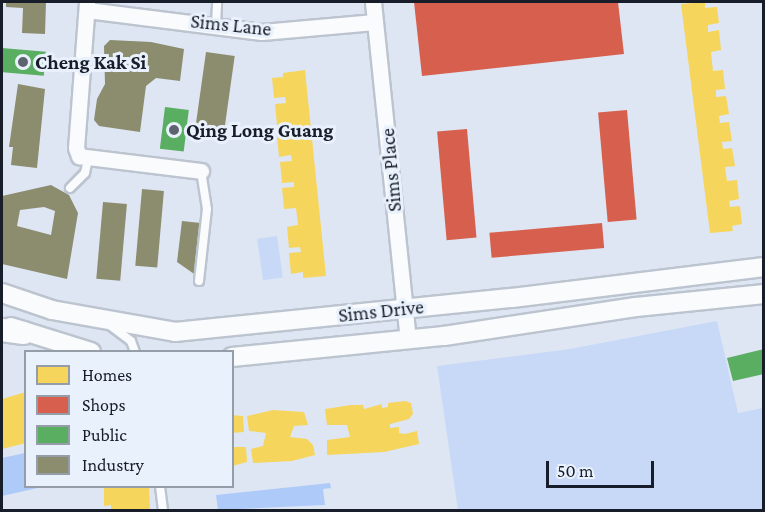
<!DOCTYPE html>
<style>
body{margin:0}
#map{position:relative;width:765px;height:512px;overflow:hidden;background:#dee6f3;font-family:"Crimson Pro",serif}
div>[style]{position:absolute}
[style*='--x']{left:calc(var(--x)*1px);top:calc(var(--y)*1px);width:calc(var(--w)*1px);rotate:calc(var(--a)*1deg)}
.green>*{inset:0;background:#c7d9f7;transform-origin:0 0}
.water>*{inset:0;background:#aecaf9}
.homes>*{inset:0;background:#f6d55c}
.shops>*{inset:0;background:#d6604d;transform-origin:0 0}
.public>*{inset:0;background:#5aae61;transform-origin:0 0}
.industry>*{inset:0;background:#8c8c6e;transform-origin:0 0}
.roads{filter:drop-shadow(2px 0 #bcc4cf) drop-shadow(-2px 0 #bcc4cf) drop-shadow(0 2px #bcc4cf) drop-shadow(0 -2px #bcc4cf)}
.service>*{height:8px;margin:-4px;padding:0 4px;transform-origin:4px;border-radius:4px;background:#fafbfd}
.minor>*{height:15px;margin:-7.5px;padding:0 7.5px;transform-origin:7.5px;border-radius:7.5px;background:#fafbfd}
.tertiary>*{height:18px;margin:-9px;padding:0 9px;transform-origin:9px;border-radius:9px;background:#fafbfd}
.primary>*{height:22px;margin:-11px;padding:0 11px;transform-origin:11px;border-radius:11px;background:#fafbfd}
.dots>*{width:16px;height:16px;translate:-50% -50%;box-sizing:border-box;border:3px solid #e9f1fd;border-radius:50%}
span{translate:-50% -50%;white-space:nowrap;text-align:center;line-height:1.15;-webkit-text-stroke:6px #e9f1fd;paint-order:stroke}
.street-label{font-size:20px;color:#171e29}
.poi-label{font-size:20px;color:#171e29;font-weight:700}
.left{translate:0 -50%;text-align:left}
.frame{position:absolute;inset:0;border:3px solid #171e29;pointer-events:none}
.legend{position:absolute;left:24px;top:350px;width:210px;height:138px;box-sizing:border-box;background:#e9f1fd;border:2px solid #959da8;margin:0;padding:8px 10px;list-style:none;font-size:18px;color:#171e29}
.legend li{display:flex;align-items:center;gap:12px;height:30px}
.legend b{width:30px;border:2px solid #959da8}
.scale{position:absolute;left:546px;top:461px;width:108px;height:27px;box-sizing:border-box;border:3px solid #171e29;border-top:0;padding-left:8px;font-size:18px;line-height:21px;white-space:nowrap;color:#171e29;-webkit-text-stroke:4px #e9f1fd;paint-order:stroke}
</style>
<div id="map">
<div class="green">
<div style="left:277px;top:236px;width:42px;height:20px;rotate:82deg"></div>
<div style="clip-path:polygon(717px 321px,738px 413px,763px 408px,763px 510px,458px 510px,437px 366px,570px 349px)"></div>
</div>
<div class="water">
<div style="clip-path:polygon(25px 453px,26px 486px,42px 487px,2px 496px,2px 458px)"></div>
<div style="clip-path:polygon(330px 483px,331px 488px,323px 489px,325px 505px,218px 510px,216px 495px)"></div>
</div>
<div class="homes">
<div style="clip-path:polygon(705px 2px,705px 8px,717px 7px,719px 23px,708px 25px,708px 32px,719px 30px,721px 50px,711px 52px,713px 71px,723px 70px,725px 89px,716px 90px,716px 97px,726px 96px,729px 114px,719px 116px,720px 123px,729px 122px,732px 141px,722px 142px,723px 149px,732px 148px,735px 166px,725px 167px,727px 181px,737px 180px,739px 199px,729px 201px,730px 207px,740px 206px,742px 224px,732px 226px,733px 231px,710px 233px,681px 4px)"></div>
<div style="clip-path:polygon(305px 70px,326px 276px,303px 278px,303px 272px,291px 274px,289px 253px,301px 252px,300px 247px,289px 248px,287px 227px,298px 225px,296px 208px,284px 209px,282px 188px,294px 187px,294px 182px,282px 183px,280px 162px,292px 161px,291px 155px,279px 157px,277px 136px,289px 135px,288px 123px,277px 125px,275px 104px,286px 103px,285px 97px,274px 98px,272px 78px,283px 77px,283px 73px)"></div>
<div style="clip-path:polygon(26px 392px,26px 443px,2px 449px,2px 399px)"></div>
<div style="clip-path:polygon(405px 401px,411px 403px,413px 414px,409px 419px,390px 424px,390px 428px,399px 427px,399px 433px,405px 434px,417px 431px,419px 444px,384px 452px,327px 455px,327px 440px,350px 437px,347px 425px,327px 425px,325px 409px,351px 405px,363px 405px,364px 409px,382px 404px,382px 408px,388px 407px,388px 403px)"></div>
<div style="clip-path:polygon(273px 410px,304px 412px,308px 425px,294px 426px,290px 437px,307px 439px,313px 445px,315px 455px,292px 461px,253px 463px,251px 449px,263px 446px,266px 433px,249px 431px,247px 416px)"></div>
<div style="clip-path:polygon(232px 415px,243px 416px,244px 432px,232px 433px)"></div>
<div style="clip-path:polygon(232px 447px,246px 447px,247px 462px,232px 466px)"></div>
<div style="clip-path:polygon(104px 486px,149px 486px,150px 510px,111px 510px,111px 505px,104px 506px)"></div>
</div>
<div class="shops">
<div style="clip-path:polygon(414px 2px,618px 2px,624px 54px,422px 76px)"></div>
<div style="left:627px;top:110px;width:110px;height:29px;rotate:85deg"></div>
<div style="left:467px;top:129px;width:109px;height:30px;rotate:85deg"></div>
<div style="left:602px;top:223px;width:25px;height:113px;rotate:85deg"></div>
</div>
<div class="public">
<div style="left:2px;top:48px;width:44px;height:24px;rotate:5deg"></div>
<div style="left:165px;top:107px;width:24px;height:42px;rotate:7deg"></div>
<div style="clip-path:polygon(764px 349px,764px 374px,733px 381px,727px 358px)"></div>
</div>
<div class="industry">
<div style="clip-path:polygon(6px 2px,46px 2px,45px 34px,22px 33px,23px 8px,6px 7px)"></div>
<div style="clip-path:polygon(110px 40px,151px 42px,184px 49px,180px 81px,156px 78px,146px 86px,140px 132px,99px 126px,94px 120px,97px 99px,105px 84px,104px 46px)"></div>
<div style="left:206px;top:52px;width:29px;height:77px;rotate:8deg"></div>
<div style="clip-path:polygon(18px 84px,45px 89px,37px 168px,11px 165px,13px 147px,9px 147px)"></div>
<div style="clip-path:polygon(evenodd,51px 185px,69px 195px,78px 213px,67px 279px,2px 264px,2px 196px,51px 185px,44px 207px,55px 211px,51px 235px,17px 226px,20px 210px,44px 207px)"></div>
<div style="left:142px;top:189px;width:22px;height:77px;rotate:5deg"></div>
<div style="left:103px;top:202px;width:24px;height:77px;rotate:5deg"></div>
<div style="clip-path:polygon(182px 221px,210px 224px,205px 266px,197px 276px,177px 262px)"></div>
</div>
<div class="roads">
<div class="service">
<div style="--x:216;--y:24;--w:22;--a:-87"></div>
<div style="--x:70;--y:188;--w:21;--a:-45"></div>
<div style="--x:85;--y:173;--w:14;--a:-78"></div>
<div style="--x:199;--y:281;--w:72;--a:-83.7"></div>
<div style="--x:207;--y:209;--w:38;--a:-99"></div>
<div style="--x:111;--y:326;--w:25;--a:37"></div>
<div style="--x:131;--y:341;--w:12;--a:70"></div>
<div style="--x:160;--y:486;--w:24;--a:83"></div>
</div>
<div class="minor">
<div style="--x:87;--y:2;--w:146;--a:94.3"></div>
<div style="--x:76;--y:148;--w:9;--a:69"></div>
<div style="--x:79;--y:156;--w:123;--a:7"></div>
<div style="--x:373;--y:2;--w:339;--a:84.1"></div>
<div style="--x:87;--y:10;--w:176;--a:7.2"></div>
<div style="--x:262;--y:32;--w:113;--a:-5.1"></div>
</div>
<div class="tertiary">
<div style="--x:2;--y:293;--w:53;--a:18.8"></div>
<div style="--x:52;--y:310;--w:125;--a:10.1"></div>
<div style="--x:175;--y:332;--w:339;--a:-5.8"></div>
<div style="--x:512;--y:298;--w:254;--a:-7"></div>
<div style="--x:11;--y:327;--w:84;--a:17.4"></div>
<div style="--x:232;--y:357;--w:213;--a:-5.7"></div>
<div style="--x:444;--y:336;--w:194;--a:-8.6"></div>
<div style="--x:636;--y:307;--w:129;--a:-5.8"></div>
</div>
<div class="primary">
<div style="--x:2;--y:330;--w:22;--a:8"></div>
</div>
</div>
<div class="dots">
<div style="left:23px;top:62px;background:#5d6470"></div>
<div style="left:174px;top:130px;background:#5d6470"></div>
</div>
<div class="street-label">
<span style="left:231px;top:25px;rotate:6deg">Sims Lane</span>
<span style="left:391px;top:170px;rotate:-95deg">Sims Place</span>
<span style="left:381px;top:311px;rotate:-6deg">Sims Drive</span>
</div>
<div class="poi-label">
<span class="left" style="left:35px;top:62px">Cheng Kak Si</span>
<span class="left" style="left:186px;top:130px">Qing Long Guang</span>
</div>
<div class="frame"></div>
<ul class="legend">
<li><b style="height:16px;background:#f6d55c"></b>Homes</li>
<li><b style="height:16px;background:#d6604d"></b>Shops</li>
<li><b style="height:16px;background:#5aae61"></b>Public</li>
<li><b style="height:16px;background:#8c8c6e"></b>Industry</li>
</ul>
<div class="scale">50 m</div>
</div>
